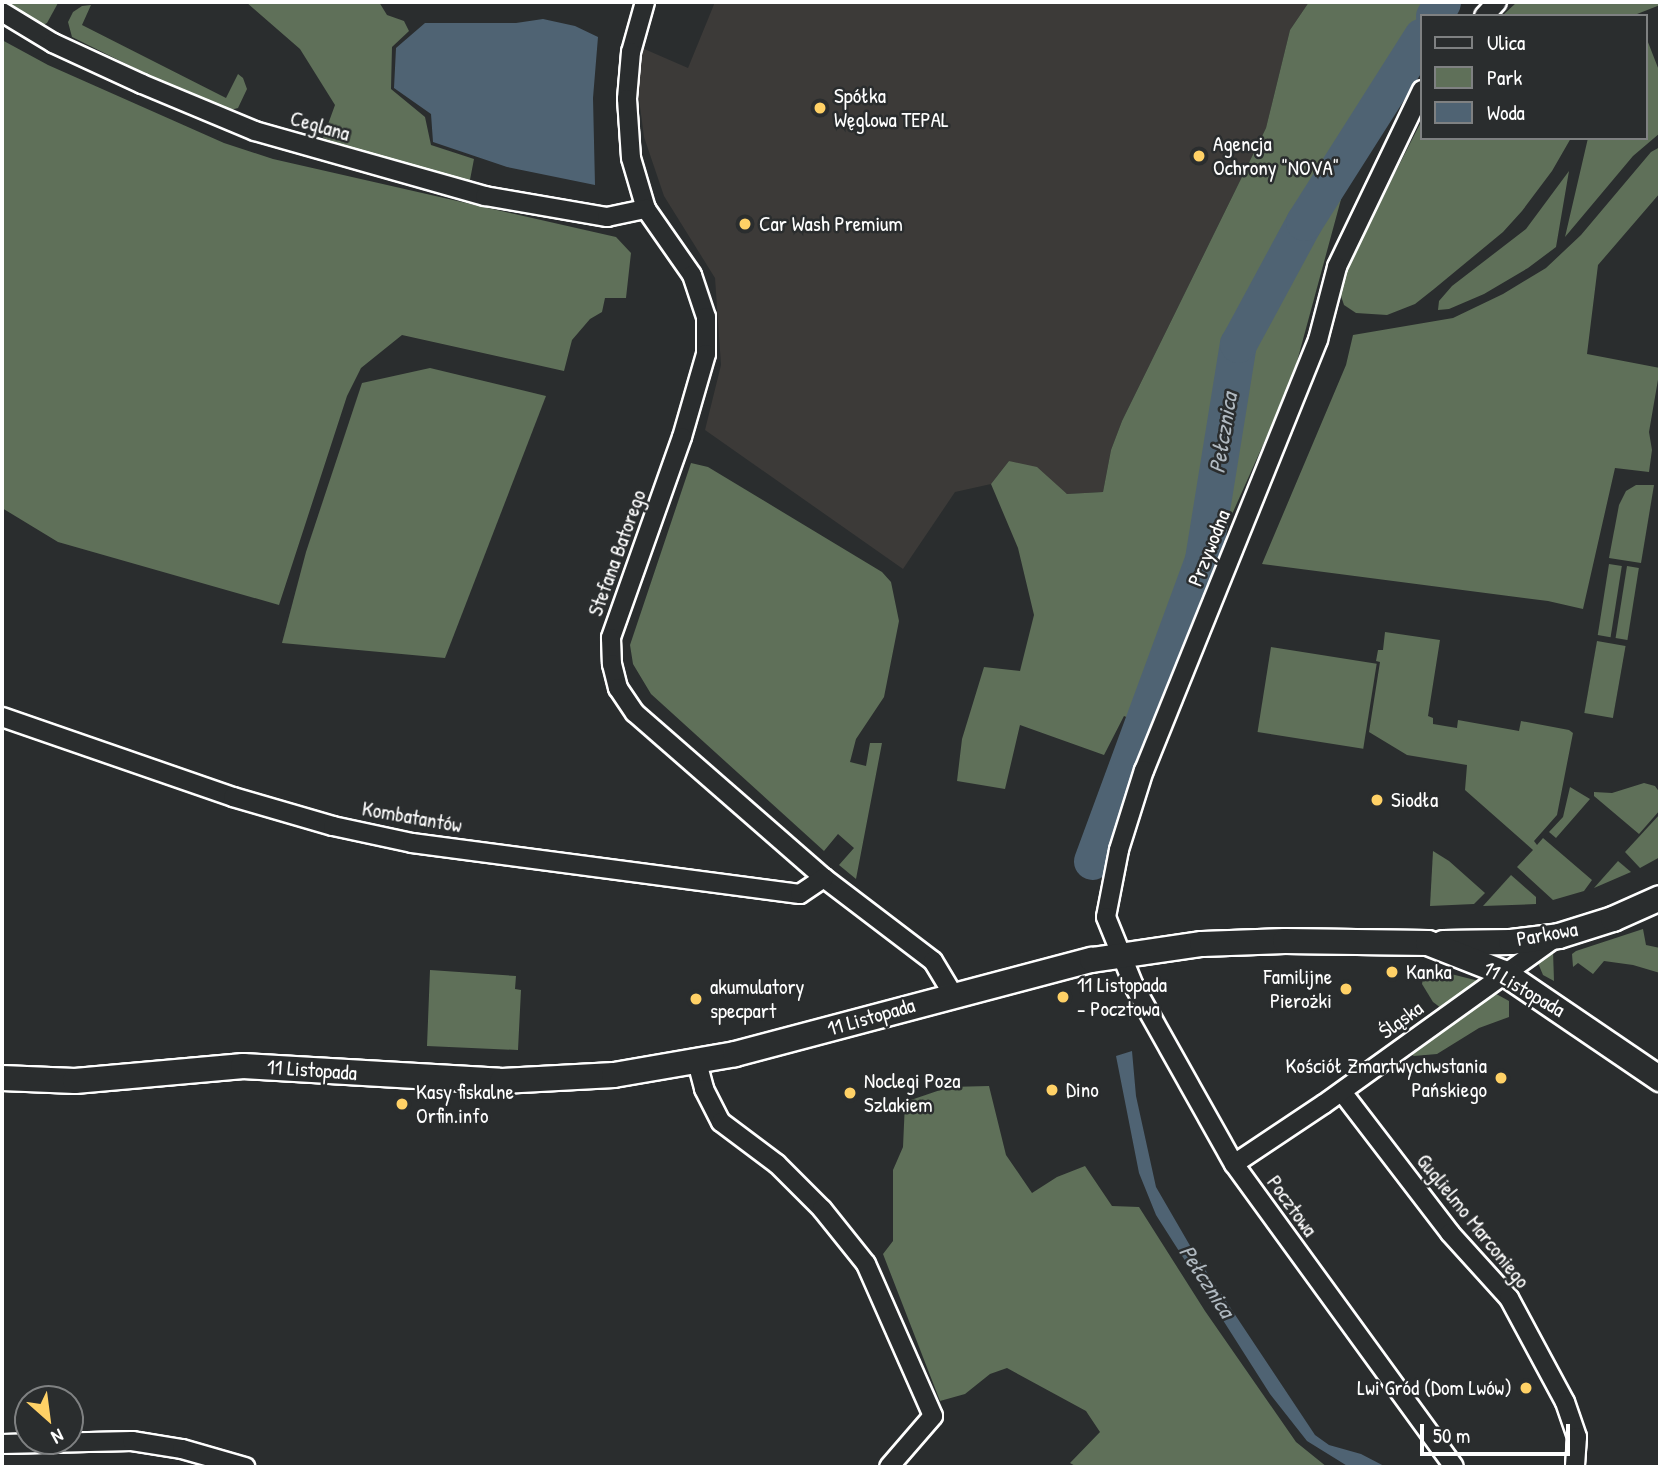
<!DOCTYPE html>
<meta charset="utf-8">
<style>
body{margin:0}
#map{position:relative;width:1662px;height:1469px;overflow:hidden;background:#2a2d2e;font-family:"Patrick Hand",sans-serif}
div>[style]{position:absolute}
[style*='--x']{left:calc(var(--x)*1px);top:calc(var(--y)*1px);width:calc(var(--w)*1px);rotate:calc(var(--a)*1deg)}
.built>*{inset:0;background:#3c3a38}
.green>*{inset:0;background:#5f7059;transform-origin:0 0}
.water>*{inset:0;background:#4f6373}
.river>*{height:37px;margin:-18.5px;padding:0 18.5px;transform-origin:18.5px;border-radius:18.5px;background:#4f6373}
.roads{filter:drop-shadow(2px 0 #fff) drop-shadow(-2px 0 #fff) drop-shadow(0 2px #fff) drop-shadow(0 -2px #fff)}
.street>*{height:18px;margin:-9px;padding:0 9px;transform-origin:9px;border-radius:9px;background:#2a2d2e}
.secondary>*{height:24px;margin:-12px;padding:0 12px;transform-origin:12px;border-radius:12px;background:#2a2d2e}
.dots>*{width:19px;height:19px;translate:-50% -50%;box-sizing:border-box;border:4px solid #2a2d2e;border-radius:50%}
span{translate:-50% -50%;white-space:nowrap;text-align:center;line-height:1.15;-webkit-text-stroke:5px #2a2d2e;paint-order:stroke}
.poi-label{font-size:21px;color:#fff}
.left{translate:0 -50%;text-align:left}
.right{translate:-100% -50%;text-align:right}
.street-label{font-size:21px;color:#fff}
.water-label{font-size:23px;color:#b0b9c0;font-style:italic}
.frame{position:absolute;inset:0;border:4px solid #fff;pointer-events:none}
.legend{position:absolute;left:1420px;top:14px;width:228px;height:126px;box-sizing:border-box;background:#2a2d2e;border:2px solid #7f8182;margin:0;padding:9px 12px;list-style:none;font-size:21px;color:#fff}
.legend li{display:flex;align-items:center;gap:14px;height:35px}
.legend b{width:35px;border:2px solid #7f8182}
.north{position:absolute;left:14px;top:1385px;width:70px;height:70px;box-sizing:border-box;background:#2a2d2e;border:2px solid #7f8182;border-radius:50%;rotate:152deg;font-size:19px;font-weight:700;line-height:28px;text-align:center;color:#fff}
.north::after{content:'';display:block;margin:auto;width:24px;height:32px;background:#ffd166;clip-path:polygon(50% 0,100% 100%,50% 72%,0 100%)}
.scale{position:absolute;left:1420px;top:1424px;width:150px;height:32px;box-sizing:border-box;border:4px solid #fff;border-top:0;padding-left:9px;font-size:21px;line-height:24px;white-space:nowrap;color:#fff;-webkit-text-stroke:5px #2a2d2e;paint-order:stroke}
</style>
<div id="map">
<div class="built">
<div style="clip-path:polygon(715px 2px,1309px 2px,1290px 30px,1266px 128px,1122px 421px,1111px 450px,1103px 492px,1067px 494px,1054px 484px,1009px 461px,991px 484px,955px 492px,903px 569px,705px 430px,721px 365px,715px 278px,664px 196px,644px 137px,638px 92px,642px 48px,688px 68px)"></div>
</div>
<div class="green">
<div style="clip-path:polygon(2px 2px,58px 2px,58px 3px,47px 23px,41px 26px)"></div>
<div style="clip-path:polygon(246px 2px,379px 2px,387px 15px,404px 21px,409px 31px,392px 47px,391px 89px,425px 117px,431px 145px,474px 159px,469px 185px,323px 138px,335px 105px,300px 49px)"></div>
<div style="clip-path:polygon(1309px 2px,1443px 2px,1436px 16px,1422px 16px,1422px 42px,1343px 192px,1292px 380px,1187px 615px,1144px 725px,1124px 716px,1104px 755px,1020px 725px,1005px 789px,957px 781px,962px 739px,984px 667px,1020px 671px,1034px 615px,1018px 548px,991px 484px,1009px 461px,1037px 467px,1067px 494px,1103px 492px,1111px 450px,1122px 421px,1266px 128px,1290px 30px)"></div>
<div style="clip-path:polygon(1517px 2px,1660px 2px,1660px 5px,1632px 16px,1502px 16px)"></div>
<div style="clip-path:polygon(91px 5px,82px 25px,226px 98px,238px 74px,243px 78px,247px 89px,238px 108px,227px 111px,191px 96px,72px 37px,68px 22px,73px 12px,82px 6px)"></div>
<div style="clip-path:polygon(1646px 37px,1660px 73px,1660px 133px,1633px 156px,1565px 237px,1588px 138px,1646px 138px)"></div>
<div style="clip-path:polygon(2px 40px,48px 65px,224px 143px,273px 159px,616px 237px,631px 253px,626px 298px,605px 298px,602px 312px,590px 319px,572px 340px,564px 371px,402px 335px,361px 368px,347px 396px,279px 605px,58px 542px,2px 508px)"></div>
<div style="clip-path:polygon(1422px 120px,1422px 138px,1571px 138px,1552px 171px,1522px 211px,1503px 232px,1434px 289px,1415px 304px,1387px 315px,1356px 313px,1344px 305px,1339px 290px,1344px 273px)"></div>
<div style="clip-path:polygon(1660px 147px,1660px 193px,1598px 265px,1587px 354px,1660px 368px,1649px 432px,1652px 450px,1649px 472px,1615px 468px,1583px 609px,1548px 601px,1262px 564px,1346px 365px,1353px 335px,1453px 318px,1503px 294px,1546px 268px,1581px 235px,1651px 152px)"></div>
<div style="clip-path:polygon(1569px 171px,1556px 247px,1528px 268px,1484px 294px,1449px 309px,1438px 310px,1439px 301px,1452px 286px,1526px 229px)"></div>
<div style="clip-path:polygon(430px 368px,546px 396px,445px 658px,282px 643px,306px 552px,362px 383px)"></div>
<div style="clip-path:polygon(691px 463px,708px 467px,882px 572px,891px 582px,899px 621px,884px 697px,856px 739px,850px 762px,866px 766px,870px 743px,882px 743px,856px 879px,839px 865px,854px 848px,838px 834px,824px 851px,651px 694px,633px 664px,630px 645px)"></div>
<div style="clip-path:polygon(1636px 485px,1654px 485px,1641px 563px,1609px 558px,1619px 505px,1626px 491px)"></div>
<div style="left:1609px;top:564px;width:13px;height:72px;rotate:9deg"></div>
<div style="left:1627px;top:566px;width:12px;height:73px;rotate:9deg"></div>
<div style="clip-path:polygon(1385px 632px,1440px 640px,1428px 716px,1433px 718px,1433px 724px,1457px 728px,1458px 720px,1519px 731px,1521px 721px,1569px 730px,1573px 733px,1557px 815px,1534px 841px,1537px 845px,1543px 838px,1592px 880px,1584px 891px,1553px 900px,1517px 867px,1533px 850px,1465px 790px,1467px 765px,1407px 755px,1369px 732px,1380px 662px,1376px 661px,1378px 650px,1383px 650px)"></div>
<div style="left:1597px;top:641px;width:29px;height:73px;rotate:10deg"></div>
<div style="left:1271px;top:647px;width:107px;height:86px;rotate:9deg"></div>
<div style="clip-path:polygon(1644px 783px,1655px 786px,1660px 793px,1660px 810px,1639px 834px,1594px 796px,1594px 792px,1612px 793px)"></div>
<div style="clip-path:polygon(1570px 787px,1590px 799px,1556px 838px,1549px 832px,1563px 817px)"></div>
<div style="clip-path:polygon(1660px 814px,1660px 857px,1640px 868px,1625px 852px)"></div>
<div style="clip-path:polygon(1433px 851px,1449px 861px,1485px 893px,1474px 904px,1430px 906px)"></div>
<div style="clip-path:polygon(1618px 861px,1631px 872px,1594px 888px)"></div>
<div style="clip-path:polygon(1511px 875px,1536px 897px,1536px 904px,1483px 906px)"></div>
<div style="clip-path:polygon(1643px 929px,1646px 945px,1660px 948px,1660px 973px,1633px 965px,1604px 961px,1593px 974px,1578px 963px,1573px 967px,1572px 954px,1576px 951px)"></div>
<div style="clip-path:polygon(1553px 951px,1554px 981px,1543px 975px,1538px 963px,1544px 954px)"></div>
<div style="clip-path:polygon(430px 970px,516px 976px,515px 989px,521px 990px,518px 1050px,427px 1046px)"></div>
<div style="clip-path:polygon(1443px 972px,1479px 981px,1479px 987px,1445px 1011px,1433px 1002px,1422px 984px,1424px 974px)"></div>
<div style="clip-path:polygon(1489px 990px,1509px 1001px,1509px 1017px,1479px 1028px,1437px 1054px,1414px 1056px,1406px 1052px)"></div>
<div style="clip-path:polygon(989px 1086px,1006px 1155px,1032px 1193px,1057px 1177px,1085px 1166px,1112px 1206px,1139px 1207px,1205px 1311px,1296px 1442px,1327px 1467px,1077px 1467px,1070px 1463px,1100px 1432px,1086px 1411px,1007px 1368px,990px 1374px,965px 1394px,940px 1401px,883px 1254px,893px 1241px,893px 1170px,903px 1147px,905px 1102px,949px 1087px)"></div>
</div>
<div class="water">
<div style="clip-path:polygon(543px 19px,575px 26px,598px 37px,593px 98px,595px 185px,507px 167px,433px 142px,431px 114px,394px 88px,396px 48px,425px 23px,516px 23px)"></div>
<div style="clip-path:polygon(1132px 1051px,1136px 1096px,1156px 1187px,1196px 1256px,1315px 1435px,1329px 1445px,1361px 1454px,1386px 1467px,1349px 1467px,1307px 1441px,1270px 1394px,1156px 1215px,1139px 1173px,1116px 1056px)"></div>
</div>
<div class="river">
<div style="--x:1434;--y:16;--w:16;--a:-60"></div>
<div style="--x:1092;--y:861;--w:322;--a:-69.8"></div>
<div style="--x:1203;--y:559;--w:218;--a:-80.8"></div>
<div style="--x:1238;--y:344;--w:139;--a:-61.6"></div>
<div style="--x:1304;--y:222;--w:220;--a:-57.6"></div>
</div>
<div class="roads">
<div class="street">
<div style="--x:645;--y:2;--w:52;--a:105.6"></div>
<div style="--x:631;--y:52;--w:47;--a:94.9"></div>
<div style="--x:627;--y:99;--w:59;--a:86.1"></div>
<div style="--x:631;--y:158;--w:53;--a:73.6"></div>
<div style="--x:646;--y:209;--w:80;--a:55.1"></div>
<div style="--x:692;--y:275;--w:44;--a:71.6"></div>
<div style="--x:706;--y:317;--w:37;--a:90"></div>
<div style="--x:706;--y:354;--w:86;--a:106.1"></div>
<div style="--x:682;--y:437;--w:213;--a:109.5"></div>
<div style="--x:611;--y:638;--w:26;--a:88"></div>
<div style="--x:612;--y:664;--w:25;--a:76"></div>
<div style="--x:618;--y:688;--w:30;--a:56"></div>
<div style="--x:635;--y:713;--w:251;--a:41.1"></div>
<div style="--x:824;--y:878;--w:137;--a:37.3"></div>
<div style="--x:933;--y:961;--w:39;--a:59"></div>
<div style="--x:2;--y:12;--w:60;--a:31.3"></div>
<div style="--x:53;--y:43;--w:98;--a:24.7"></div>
<div style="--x:142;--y:84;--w:122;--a:22.6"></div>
<div style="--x:255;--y:131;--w:239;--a:15.8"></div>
<div style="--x:485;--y:196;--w:124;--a:9.8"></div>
<div style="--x:607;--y:217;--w:40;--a:-12"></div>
<div style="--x:1484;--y:16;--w:19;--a:-47"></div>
<div style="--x:1422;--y:90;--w:196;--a:115.7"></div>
<div style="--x:1337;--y:267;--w:75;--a:104.6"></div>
<div style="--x:1318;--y:340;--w:464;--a:112"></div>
<div style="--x:1144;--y:770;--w:84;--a:107.4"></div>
<div style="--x:1119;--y:850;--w:68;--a:101"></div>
<div style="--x:1106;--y:917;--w:74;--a:67.9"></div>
<div style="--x:1134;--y:986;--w:204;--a:60.7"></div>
<div style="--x:1234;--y:1164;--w:374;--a:54"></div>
<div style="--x:2;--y:717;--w:244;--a:19.1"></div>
<div style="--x:233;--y:797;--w:104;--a:16.2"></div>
<div style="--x:333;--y:826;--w:81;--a:12.1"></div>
<div style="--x:412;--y:843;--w:391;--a:7.5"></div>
<div style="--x:800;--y:894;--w:29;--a:-34"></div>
<div style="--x:697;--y:1062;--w:28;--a:75"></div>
<div style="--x:704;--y:1089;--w:37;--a:63"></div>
<div style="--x:721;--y:1122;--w:70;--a:36.9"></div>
<div style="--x:777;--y:1164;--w:64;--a:45"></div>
<div style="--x:822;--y:1209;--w:70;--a:51.3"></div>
<div style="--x:866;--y:1264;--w:166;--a:66.2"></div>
<div style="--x:933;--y:1416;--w:67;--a:130.8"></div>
<div style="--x:1342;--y:1092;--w:178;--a:52.5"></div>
<div style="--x:1450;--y:1233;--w:88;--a:47.8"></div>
<div style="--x:1509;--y:1298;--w:118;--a:61.7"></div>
<div style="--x:1565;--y:1402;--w:37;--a:71"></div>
<div style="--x:1577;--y:1437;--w:30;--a:94"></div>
<div style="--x:1234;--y:1164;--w:108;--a:-33.7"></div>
<div style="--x:1324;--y:1104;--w:284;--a:-35.7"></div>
<div style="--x:2;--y:1444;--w:130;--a:-1.3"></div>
<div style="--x:132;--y:1441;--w:51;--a:9.1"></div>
<div style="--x:182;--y:1449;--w:66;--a:15.9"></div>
</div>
<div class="secondary">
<div style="--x:1443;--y:943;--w:68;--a:-0.8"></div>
<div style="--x:1511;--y:942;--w:48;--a:-7.1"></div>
<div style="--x:1559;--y:936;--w:57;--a:-17.5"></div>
<div style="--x:1613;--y:919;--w:51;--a:-24.1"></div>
<div style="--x:2;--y:1078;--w:73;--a:2.4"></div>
<div style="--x:75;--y:1081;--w:169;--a:-5.1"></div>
<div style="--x:243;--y:1066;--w:259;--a:3.3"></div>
<div style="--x:502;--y:1081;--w:112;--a:-3.1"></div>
<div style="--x:614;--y:1075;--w:123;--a:-9.8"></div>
<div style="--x:735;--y:1054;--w:369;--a:-14.8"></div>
<div style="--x:1092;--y:960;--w:111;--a:-8.3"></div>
<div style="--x:1202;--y:944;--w:83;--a:-2.1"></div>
<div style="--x:1285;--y:941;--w:143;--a:0.8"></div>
<div style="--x:1428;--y:943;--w:82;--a:21.5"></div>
<div style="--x:1504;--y:973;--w:189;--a:34.2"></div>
</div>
</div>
<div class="dots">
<div style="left:820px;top:108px;background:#ffd166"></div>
<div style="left:1199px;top:156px;background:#ffd166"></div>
<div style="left:745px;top:224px;background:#ffd166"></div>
<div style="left:1377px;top:800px;background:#ffd166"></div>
<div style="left:1392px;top:972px;background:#ffd166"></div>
<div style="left:1346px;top:989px;background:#ffd166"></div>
<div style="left:1063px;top:997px;background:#ffd166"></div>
<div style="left:696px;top:999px;background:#ffd166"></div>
<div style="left:1501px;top:1078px;background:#ffd166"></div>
<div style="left:1052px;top:1090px;background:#ffd166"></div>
<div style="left:850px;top:1093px;background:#ffd166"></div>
<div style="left:402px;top:1104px;background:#ffd166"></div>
<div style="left:1526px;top:1388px;background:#ffd166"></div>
</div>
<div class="poi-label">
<span class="left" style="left:834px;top:108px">Spółka<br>Węglowa TEPAL</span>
<span class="left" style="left:1213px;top:156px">Agencja<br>Ochrony "NOVA"</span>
<span class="left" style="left:759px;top:224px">Car Wash Premium</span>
<span class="left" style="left:1391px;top:800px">Siodła</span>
<span class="left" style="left:1406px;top:972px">Kanka</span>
<span class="right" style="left:1332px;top:989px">Familijne<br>Pierożki</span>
<span class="left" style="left:1077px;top:997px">11 Listopada<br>- Pocztowa</span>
<span class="left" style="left:710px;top:999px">akumulatory<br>specpart</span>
<span class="right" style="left:1487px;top:1078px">Kościół Zmartwychwstania<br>Pańskiego</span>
<span class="left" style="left:864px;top:1093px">Noclegi Poza<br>Szlakiem</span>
<span class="left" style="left:1066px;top:1090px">Dino</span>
<span class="left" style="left:416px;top:1104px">Kasy fiskalne<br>Orfin.info</span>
<span class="right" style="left:1512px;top:1388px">Lwi Gród (Dom Lwów)</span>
</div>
<div class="street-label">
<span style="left:320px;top:126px;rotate:16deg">Ceglana</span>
<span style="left:1209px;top:548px;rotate:-68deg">Przywodna</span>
<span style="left:617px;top:553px;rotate:-70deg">Stefana Batorego</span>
<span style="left:412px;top:817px;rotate:10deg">Kombatantów</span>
<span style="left:1547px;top:934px;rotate:-10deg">Parkowa</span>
<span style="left:1524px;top:989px;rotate:30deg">11 Listopada</span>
<span style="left:871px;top:1017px;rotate:-16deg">11 Listopada</span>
<span style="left:1401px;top:1020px;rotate:-36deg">Śląska</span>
<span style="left:312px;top:1070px;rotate:4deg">11 Listopada</span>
<span style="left:1292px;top:1206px;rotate:54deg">Pocztowa</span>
<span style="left:1473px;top:1221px;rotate:51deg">Guglielmo Marconiego</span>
</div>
<div class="water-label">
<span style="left:1223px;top:433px;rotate:-81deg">Pełcznica</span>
<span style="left:1207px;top:1281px;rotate:57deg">Pełcznica</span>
</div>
<div class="frame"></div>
<ul class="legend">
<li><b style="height:9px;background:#2a2d2e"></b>Ulica</li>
<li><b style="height:19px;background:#5f7059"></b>Park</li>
<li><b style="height:19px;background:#4f6373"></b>Woda</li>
</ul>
<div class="north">N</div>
<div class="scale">50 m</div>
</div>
